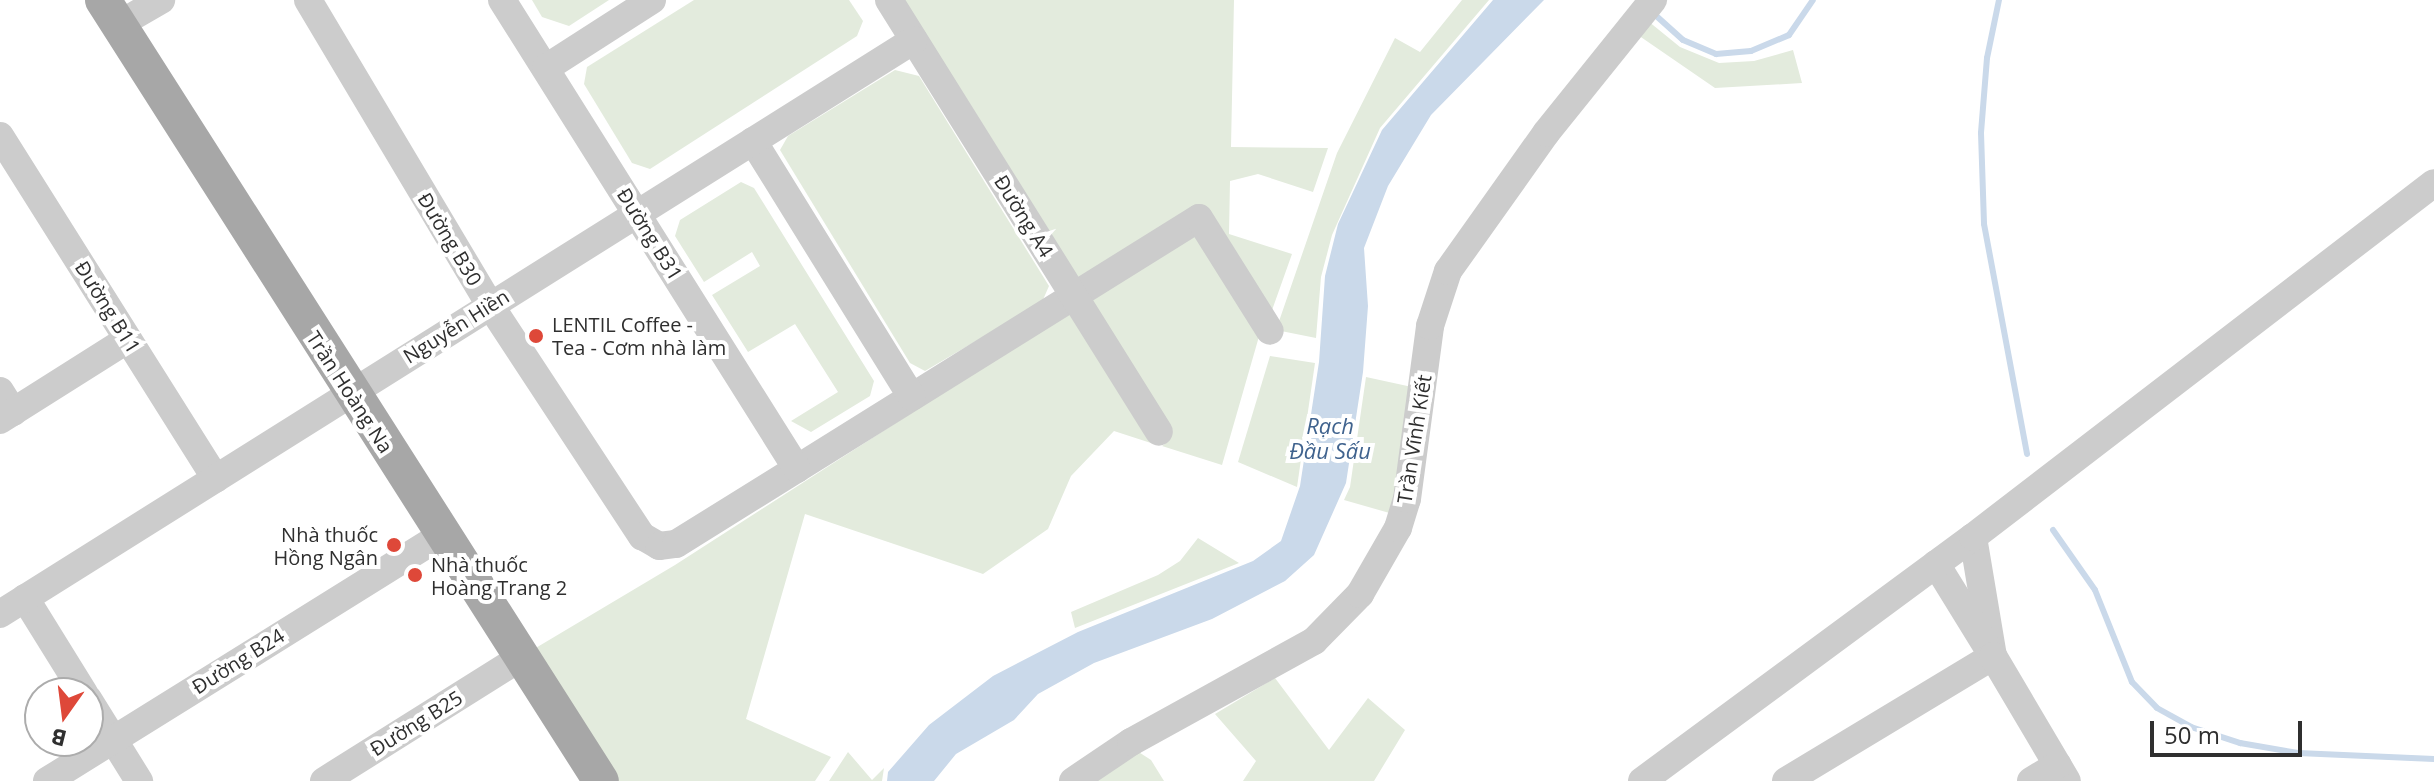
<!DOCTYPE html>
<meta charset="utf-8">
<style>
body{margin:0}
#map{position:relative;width:2434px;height:781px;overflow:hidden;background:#fff;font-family:"Open Sans",sans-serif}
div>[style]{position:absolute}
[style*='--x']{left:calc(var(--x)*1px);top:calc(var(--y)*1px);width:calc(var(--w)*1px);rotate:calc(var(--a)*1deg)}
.green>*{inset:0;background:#e3ebdd}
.water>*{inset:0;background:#cad9ea}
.stream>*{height:6px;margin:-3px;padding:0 3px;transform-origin:3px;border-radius:3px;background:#cad9ea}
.minor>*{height:28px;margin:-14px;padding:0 14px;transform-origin:14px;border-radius:14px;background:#ccc}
.major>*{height:36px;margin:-18px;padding:0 18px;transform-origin:18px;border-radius:18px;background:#a7a7a7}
.dots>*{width:22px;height:22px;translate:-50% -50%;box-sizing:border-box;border:4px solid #fff;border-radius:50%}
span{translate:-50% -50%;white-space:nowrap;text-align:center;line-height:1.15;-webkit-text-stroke:8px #fff;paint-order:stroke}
.street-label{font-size:20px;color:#2f2f2f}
.poi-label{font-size:20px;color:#2f2f2f}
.left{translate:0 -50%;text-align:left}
.right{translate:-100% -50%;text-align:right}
.water-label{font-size:22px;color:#40638e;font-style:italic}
.north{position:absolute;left:24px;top:677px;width:80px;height:80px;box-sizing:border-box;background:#fff;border:2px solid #acacac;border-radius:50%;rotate:194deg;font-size:22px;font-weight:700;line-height:32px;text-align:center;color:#2f2f2f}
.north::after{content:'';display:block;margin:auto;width:28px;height:36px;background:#de4839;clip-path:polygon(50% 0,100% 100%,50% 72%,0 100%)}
.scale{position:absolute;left:2150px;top:721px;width:152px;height:36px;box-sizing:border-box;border:4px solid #2f2f2f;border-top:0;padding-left:10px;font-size:24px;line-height:28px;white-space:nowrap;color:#2f2f2f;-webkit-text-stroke:6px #fff;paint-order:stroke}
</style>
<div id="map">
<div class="green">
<div style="clip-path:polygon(532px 0,609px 0,569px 26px,542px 17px)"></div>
<div style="clip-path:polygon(694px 0,849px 0,863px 21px,857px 36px,650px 169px,632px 163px,584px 84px,587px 67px)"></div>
<div style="clip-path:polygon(902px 0,1234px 0,1231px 147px,1328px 148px,1313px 192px,1258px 174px,1230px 181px,1229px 234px,1292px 254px,1271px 313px,1202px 206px,1078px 282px)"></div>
<div style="clip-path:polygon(1462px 0,1489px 0,1380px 128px,1332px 235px,1321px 277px,1316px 338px,1276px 330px,1337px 153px,1395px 38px,1420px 52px)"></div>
<div style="clip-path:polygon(1648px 21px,1680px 47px,1719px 63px,1754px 61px,1793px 50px,1802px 83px,1715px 88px,1635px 33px)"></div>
<div style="clip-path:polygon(895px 70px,919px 76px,1049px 286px,1042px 302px,925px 371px,910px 363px,780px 150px,788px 136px)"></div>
<div style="clip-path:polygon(741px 182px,754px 188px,874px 381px,870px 396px,811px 432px,791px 421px,838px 392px,795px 324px,748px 352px,712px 295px,760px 266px,752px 252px,704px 282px,675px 236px,680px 220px)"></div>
<div style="clip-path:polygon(1196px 229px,1260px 333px,1222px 465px,1162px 446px,1169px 441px,1087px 300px)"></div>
<div style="clip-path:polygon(1071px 310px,1154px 444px,1114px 431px,1071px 476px,1048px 529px,983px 574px,805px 514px,746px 719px,831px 757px,815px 781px,610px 781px,534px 649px,675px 565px)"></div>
<div style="clip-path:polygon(1270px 356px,1315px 363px,1297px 487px,1238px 462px)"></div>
<div style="clip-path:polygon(1366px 377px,1412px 387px,1393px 514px,1344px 500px,1350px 487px)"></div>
<div style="clip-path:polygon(1198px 538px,1239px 563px,1075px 628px,1071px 612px,1158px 575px,1180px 561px)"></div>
<div style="clip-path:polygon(1275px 678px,1329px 750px,1368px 698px,1405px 730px,1374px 781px,1243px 781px,1256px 761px,1215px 714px)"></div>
<div style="clip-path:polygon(1134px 749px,1151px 760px,1164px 781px,1092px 781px)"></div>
<div style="clip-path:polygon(848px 752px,872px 780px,884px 768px,882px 781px,829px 781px)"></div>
</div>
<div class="water">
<div style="clip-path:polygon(1493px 0,1544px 0,1431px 115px,1388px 186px,1364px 248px,1368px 306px,1363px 372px,1346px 483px,1314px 555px,1285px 581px,1212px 619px,1094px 663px,1038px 694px,1014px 720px,956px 754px,934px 781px,887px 781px,888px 772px,929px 725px,993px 676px,1078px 632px,1253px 561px,1281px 541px,1300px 486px,1319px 362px,1325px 276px,1338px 224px,1382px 130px)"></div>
</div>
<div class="stream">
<div style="--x:1999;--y:0;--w:59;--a:101.7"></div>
<div style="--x:1987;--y:58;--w:75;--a:94.6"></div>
<div style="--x:1981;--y:133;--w:91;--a:88.1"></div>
<div style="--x:1984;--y:224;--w:234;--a:79.4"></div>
<div style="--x:1653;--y:13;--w:40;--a:42"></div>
<div style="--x:1683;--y:40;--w:36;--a:23"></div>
<div style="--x:1716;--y:54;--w:35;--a:-5"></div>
<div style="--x:1751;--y:51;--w:41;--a:-22.8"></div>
<div style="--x:1789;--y:35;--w:42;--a:-55.6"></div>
<div style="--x:2053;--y:530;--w:73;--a:55"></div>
<div style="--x:2095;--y:590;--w:99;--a:68.1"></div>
<div style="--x:2132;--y:682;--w:36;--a:46"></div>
<div style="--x:2157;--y:708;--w:39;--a:29"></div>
<div style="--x:2191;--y:727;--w:52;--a:18.1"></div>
<div style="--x:2240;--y:743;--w:59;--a:9.8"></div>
<div style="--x:2298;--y:753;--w:136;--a:2.5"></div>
</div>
<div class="minor">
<div style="--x:308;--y:0;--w:355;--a:59.2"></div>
<div style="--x:490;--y:305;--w:277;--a:56.7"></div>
<div style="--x:642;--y:536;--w:20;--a:30"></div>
<div style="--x:659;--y:546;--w:17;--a:-7"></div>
<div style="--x:676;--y:544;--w:616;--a:-31.94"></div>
<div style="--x:1199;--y:218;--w:133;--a:57.9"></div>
<div style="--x:502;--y:0;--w:554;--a:57.83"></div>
<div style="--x:889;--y:0;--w:509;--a:57.99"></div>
<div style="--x:118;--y:25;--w:50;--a:-30.2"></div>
<div style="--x:546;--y:68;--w:126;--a:-32.7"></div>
<div style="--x:0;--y:136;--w:405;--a:57.8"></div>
<div style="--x:753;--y:141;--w:301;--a:58.2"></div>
<div style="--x:0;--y:391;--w:25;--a:58"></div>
<div style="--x:0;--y:420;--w:151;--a:-32.3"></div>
<div style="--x:1973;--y:537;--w:121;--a:80.5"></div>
<div style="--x:1936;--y:564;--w:95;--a:58.3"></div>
<div style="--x:25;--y:598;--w:112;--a:58.2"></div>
<div style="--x:0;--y:614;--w:1079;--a:-32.13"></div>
<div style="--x:88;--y:699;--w:97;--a:58.1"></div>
<div style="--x:47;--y:781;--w:450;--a:-31.9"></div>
<div style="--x:324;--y:781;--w:218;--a:-32.1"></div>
<div style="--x:1073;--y:781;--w:70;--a:-33.9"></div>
<div style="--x:1131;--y:742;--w:209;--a:-28.9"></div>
<div style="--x:1314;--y:641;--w:66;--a:-45.6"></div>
<div style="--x:1360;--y:594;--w:76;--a:-60.1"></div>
<div style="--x:1398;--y:528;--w:30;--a:-73"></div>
<div style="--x:1407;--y:499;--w:175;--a:-82.4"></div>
<div style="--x:1430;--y:326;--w:58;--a:-71.9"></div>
<div style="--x:1448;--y:271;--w:169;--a:-54.6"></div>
<div style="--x:1546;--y:133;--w:171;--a:-51.2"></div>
<div style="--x:1642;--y:781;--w:411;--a:-36.4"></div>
<div style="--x:1973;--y:537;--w:581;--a:-37.52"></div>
<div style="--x:1786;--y:781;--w:242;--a:-31.1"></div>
<div style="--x:1993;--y:656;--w:145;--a:59.4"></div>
<div style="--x:2031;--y:781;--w:31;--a:-31"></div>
</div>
<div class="major">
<div style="--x:103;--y:0;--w:926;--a:57.48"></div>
</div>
<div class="dots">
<div style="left:536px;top:336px;background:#de4839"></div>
<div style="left:394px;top:545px;background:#de4839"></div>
<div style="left:415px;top:575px;background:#de4839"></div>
</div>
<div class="street-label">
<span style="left:1024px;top:216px;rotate:58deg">Đường A4</span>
<span style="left:650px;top:234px;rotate:58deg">Đường B31</span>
<span style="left:450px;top:239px;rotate:59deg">Đường B30</span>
<span style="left:108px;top:307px;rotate:58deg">Đường B11</span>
<span style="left:456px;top:326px;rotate:-32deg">Nguyễn Hiền</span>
<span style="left:350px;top:392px;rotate:57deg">Trần Hoàng Na</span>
<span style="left:1414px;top:439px;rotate:-81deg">Trần Vĩnh Kiết</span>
<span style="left:238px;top:661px;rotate:-32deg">Đường B24</span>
<span style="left:416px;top:723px;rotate:-32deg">Đường B25</span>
</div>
<div class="poi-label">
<span class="left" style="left:552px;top:336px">LENTIL Coffee -<br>Tea - Cơm nhà làm</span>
<span class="right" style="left:378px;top:546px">Nhà thuốc<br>Hồng Ngân</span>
<span class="left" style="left:431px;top:576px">Nhà thuốc<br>Hoàng Trang 2</span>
</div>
<div class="water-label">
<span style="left:1330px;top:438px">Rạch<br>Đầu Sấu</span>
</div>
<div class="north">B</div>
<div class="scale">50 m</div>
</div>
